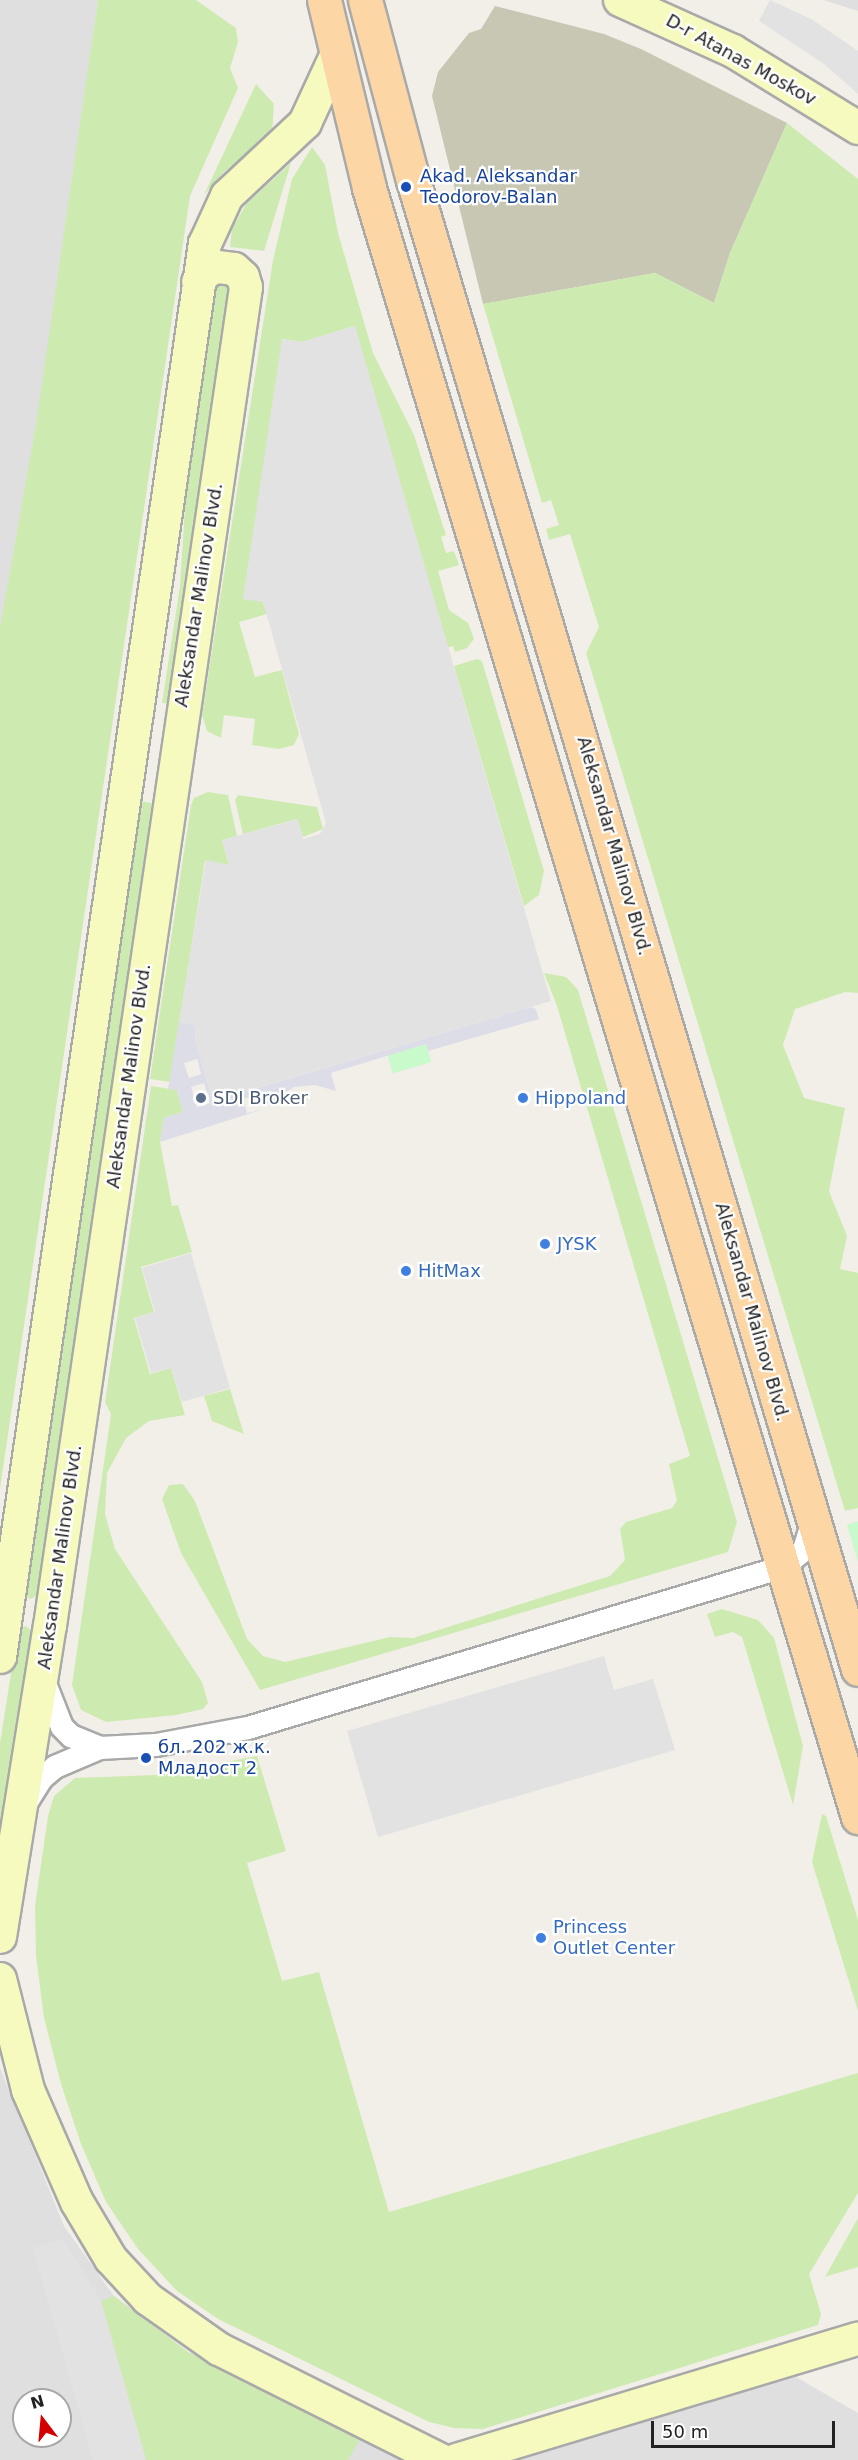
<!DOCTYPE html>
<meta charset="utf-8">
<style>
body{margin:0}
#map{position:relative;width:858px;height:2460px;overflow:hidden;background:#f2efe9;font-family:"DejaVu Sans",sans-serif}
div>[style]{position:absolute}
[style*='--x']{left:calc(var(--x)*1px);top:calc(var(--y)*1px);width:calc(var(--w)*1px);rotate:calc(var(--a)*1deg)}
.residential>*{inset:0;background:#e0dfdf}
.construction>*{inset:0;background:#c7c7b4}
.grass>*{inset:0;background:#cdebb0}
.park>*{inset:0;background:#c8facc;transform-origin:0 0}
.parking>*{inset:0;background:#e2e2e2}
.plaza>*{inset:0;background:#dddde8}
.roads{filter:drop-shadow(2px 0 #a9a9a9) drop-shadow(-2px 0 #a9a9a9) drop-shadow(0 2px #a9a9a9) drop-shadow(0 -2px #a9a9a9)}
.street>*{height:22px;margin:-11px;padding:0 11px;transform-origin:11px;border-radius:11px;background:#fff}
.secondary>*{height:32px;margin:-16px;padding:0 16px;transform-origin:16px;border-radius:16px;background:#f7fabf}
.primary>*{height:33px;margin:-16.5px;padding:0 16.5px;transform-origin:16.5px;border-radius:16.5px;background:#fcd6a4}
.dots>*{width:16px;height:16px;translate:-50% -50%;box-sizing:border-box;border:3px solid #fff;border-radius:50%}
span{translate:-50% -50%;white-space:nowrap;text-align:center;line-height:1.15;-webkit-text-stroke:4.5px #fff;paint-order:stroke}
.street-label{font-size:18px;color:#222}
.transit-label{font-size:18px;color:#164399}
.left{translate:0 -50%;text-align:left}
.service-label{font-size:18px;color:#4e5e75}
.shop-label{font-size:18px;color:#366cbe}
.north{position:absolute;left:12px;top:2388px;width:60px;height:60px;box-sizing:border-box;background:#fff;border:2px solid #a7a7a7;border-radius:50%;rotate:344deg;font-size:16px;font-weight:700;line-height:24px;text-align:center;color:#222}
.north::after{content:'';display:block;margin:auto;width:21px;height:27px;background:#d40000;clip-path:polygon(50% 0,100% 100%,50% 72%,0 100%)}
.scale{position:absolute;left:651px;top:2421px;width:184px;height:27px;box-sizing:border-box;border:3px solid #222;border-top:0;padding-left:8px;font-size:18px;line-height:21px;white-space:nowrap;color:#222;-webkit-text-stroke:4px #fff;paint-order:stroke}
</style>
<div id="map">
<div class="residential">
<div style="clip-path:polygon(0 0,98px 0,53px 329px,0 630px)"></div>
<div style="clip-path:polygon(823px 0,858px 0,858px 11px)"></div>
<div style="clip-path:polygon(evenodd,0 2068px,64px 2226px,114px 2296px,188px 2352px,363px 2434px,448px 2460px,0 2460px,0 2068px,24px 2400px,60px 2400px,60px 2436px,24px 2436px,24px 2400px)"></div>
<div style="clip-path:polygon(796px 2377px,858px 2413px,858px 2460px,505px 2460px)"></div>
</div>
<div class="construction">
<div style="clip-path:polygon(495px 6px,604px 34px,641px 49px,787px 123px,730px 253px,714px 303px,655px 273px,483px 304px,432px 96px,438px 72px,469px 33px,481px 29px)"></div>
</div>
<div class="grass">
<div style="clip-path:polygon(98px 0,196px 0,236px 28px,238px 42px,230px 68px,238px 88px,190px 196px,0 1489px,0 628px,36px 424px)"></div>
<div style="clip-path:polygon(256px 84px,274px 104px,272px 134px,224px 172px,204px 195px)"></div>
<div style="clip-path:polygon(787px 123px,858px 179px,858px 993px,845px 992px,795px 1009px,783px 1045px,804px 1098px,845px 1108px,829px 1191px,847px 1236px,840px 1269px,858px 1273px,858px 1508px,845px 1511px,586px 653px,599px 627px,570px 534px,549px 540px,546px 529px,559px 525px,551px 500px,542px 503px,483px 304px,655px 273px,714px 303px,730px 253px)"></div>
<div style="clip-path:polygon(312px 147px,325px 165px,338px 233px,373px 353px,414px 435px,446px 535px,441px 537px,446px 553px,454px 551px,459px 565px,438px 571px,449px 610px,468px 623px,474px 639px,467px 648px,455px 652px,453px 646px,432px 653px,355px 326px,302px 342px,282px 339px,263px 602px,267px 614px,239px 622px,255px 677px,282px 670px,299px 734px,294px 745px,279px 749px,252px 745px,255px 719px,224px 715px,221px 738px,207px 731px,202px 715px,273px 260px,292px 179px)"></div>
<div style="clip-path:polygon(291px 163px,264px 251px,230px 247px,232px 229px,246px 204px)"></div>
<div style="clip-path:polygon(218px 279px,230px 285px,168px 703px,162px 703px,180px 586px,188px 461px)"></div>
<div style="clip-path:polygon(477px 659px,482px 661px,544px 871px,539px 895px,524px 906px,454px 666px)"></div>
<div style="clip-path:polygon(208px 792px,228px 795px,237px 836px,222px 840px,229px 865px,205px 861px,170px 1082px,150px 1079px,191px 805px,194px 798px)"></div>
<div style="clip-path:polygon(238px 795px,317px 807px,323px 829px,303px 837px,297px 819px,243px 834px,235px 800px)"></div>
<div style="clip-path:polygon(139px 801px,152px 803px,39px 1595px,30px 1599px,23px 1593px)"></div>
<div style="clip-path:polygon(544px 973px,566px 977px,578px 990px,737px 1522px,728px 1552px,260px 1690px,181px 1553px,162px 1499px,169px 1485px,183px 1484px,195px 1501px,247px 1639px,263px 1656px,285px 1662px,390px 1637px,413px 1638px,610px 1576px,625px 1560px,620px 1529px,626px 1522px,672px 1508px,677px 1501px,669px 1464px,690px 1456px,557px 1006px)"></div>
<div style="clip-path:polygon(151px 1086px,177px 1090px,183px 1112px,164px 1118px,160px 1142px,172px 1206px,178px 1205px,192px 1252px,141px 1267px,154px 1312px,134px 1318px,150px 1374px,171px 1368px,185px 1415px,149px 1421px,126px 1438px,107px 1473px,105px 1514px,115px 1549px,202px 1682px,208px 1703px,203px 1709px,176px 1715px,106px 1722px,81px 1710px,72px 1685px,111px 1414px,105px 1402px)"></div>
<div style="clip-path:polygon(230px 1389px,244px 1434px,212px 1421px,204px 1396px)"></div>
<div style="clip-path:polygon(722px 1609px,758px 1620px,774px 1638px,803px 1746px,793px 1805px,742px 1637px,733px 1632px,715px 1637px,707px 1614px)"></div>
<div style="clip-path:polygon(26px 1626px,33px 1632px,0 1843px,0 1743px,18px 1630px)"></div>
<div style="clip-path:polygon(257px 1756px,286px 1851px,247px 1863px,282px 1981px,319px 1972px,389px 2212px,858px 2073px,858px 2193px,809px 2274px,821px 2314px,818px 2325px,483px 2429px,454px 2428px,429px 2422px,218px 2319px,177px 2291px,138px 2249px,106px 2202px,81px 2144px,61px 2084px,44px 2018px,36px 1956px,35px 1906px,48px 1816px,54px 1796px,75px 1778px,156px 1775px)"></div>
<div style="clip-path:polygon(822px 1814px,826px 1816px,858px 1920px,858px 2011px,812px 1862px)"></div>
<div style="clip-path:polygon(858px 2218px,858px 2267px,824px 2277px,825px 2277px)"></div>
<div style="clip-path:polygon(114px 2296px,188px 2352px,363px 2434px,348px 2460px,146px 2460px,101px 2301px)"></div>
</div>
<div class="park">
<div style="left:426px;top:1044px;width:19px;height:40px;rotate:74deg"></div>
<div style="clip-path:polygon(858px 1521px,858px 1562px,847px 1525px)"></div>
</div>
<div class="parking">
<div style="clip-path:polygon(770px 0,813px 20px,858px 51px,858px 94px,824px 64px,759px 21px)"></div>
<div style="clip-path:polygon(355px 326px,551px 1001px,213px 1101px,195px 1040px,196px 1025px,179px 1022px,206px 860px,229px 865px,222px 840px,298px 819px,303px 839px,320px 834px,326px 823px,263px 602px,243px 599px,282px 339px,302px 342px)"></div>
<div style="clip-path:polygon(191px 1253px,230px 1388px,182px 1402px,171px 1368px,151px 1373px,135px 1318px,155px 1312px,142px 1268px)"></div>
<div style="clip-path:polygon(604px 1656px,614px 1690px,653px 1679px,675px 1750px,378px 1837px,347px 1731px)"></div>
<div style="clip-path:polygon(63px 2239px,101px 2301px,146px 2460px,93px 2460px,33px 2248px)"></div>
</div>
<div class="plaza">
<div style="clip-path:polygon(evenodd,531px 1007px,536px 1009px,539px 1019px,428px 1051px,426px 1044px,331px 1073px,336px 1091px,315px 1085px,294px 1087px,267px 1104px,264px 1093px,243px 1099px,247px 1113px,264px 1109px,160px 1142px,164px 1118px,183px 1112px,177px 1090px,168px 1089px,179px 1022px,196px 1025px,195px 1040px,213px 1101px,531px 1007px,197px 1059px,201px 1074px,189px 1078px,184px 1063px,197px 1059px,531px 1007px,204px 1083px,210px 1103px,197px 1107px,191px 1087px,204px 1083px)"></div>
</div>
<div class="roads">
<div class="street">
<div style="--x:44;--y:1681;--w:49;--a:68.6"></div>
<div style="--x:62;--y:1727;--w:13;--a:45"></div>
<div style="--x:71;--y:1736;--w:31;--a:22"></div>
<div style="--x:25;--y:1805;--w:32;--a:-58"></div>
<div style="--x:42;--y:1778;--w:17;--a:-40"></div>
<div style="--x:55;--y:1767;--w:49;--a:-22.9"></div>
<div style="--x:100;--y:1748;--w:56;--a:-3.1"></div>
<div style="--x:156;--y:1745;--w:94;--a:-10.5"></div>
<div style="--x:248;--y:1728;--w:559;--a:-16.75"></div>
<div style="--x:783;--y:1567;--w:27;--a:-39"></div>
<div style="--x:804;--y:1550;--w:30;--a:-73"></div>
</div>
<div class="secondary">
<div style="--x:620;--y:0;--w:124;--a:24.3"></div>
<div style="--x:733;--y:51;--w:147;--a:31.6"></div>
<div style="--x:0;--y:1657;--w:1428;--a:-81.75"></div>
<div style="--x:205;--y:244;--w:53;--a:-65.4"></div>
<div style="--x:227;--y:196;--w:107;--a:-43.1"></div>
<div style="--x:305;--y:123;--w:72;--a:-65.2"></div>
<div style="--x:0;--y:1937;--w:315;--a:-80.9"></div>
<div style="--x:50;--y:1626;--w:1353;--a:-81.67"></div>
<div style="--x:246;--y:287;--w:10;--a:-107"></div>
<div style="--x:243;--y:277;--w:12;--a:-138"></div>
<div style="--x:234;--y:269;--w:17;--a:-173"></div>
<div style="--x:217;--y:267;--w:11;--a:158"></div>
<div style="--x:207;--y:271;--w:14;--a:129"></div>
<div style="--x:0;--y:1979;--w:114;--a:75.8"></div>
<div style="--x:28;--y:2090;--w:122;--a:66.4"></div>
<div style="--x:77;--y:2202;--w:66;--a:59.2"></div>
<div style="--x:111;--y:2259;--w:54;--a:47.2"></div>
<div style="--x:148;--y:2299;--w:87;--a:35.2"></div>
<div style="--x:219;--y:2349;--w:248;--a:26.6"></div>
<div style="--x:456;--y:2460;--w:420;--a:-16.8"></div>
</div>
<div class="primary">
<div style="--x:324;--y:0;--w:193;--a:76.5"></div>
<div style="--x:369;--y:188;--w:1701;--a:73.29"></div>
<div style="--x:365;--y:0;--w:186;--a:75.1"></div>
<div style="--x:413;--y:180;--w:1554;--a:73.36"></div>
</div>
</div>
<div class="dots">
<div style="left:406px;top:187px;background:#1a4fb4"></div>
<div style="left:201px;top:1098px;background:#5c6f8a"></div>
<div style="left:523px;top:1098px;background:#3f7fe0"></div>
<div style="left:545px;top:1244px;background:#3f7fe0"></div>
<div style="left:406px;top:1271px;background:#3f7fe0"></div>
<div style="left:146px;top:1758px;background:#1a4fb4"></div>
<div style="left:541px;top:1938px;background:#3f7fe0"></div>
</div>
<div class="street-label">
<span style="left:741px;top:60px;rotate:29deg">D-r Atanas Moskov</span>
<span style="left:199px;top:595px;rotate:-81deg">Aleksandar Malinov Blvd.</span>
<span style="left:614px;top:846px;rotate:74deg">Aleksandar Malinov Blvd.</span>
<span style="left:129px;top:1076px;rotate:-82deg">Aleksandar Malinov Blvd.</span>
<span style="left:752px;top:1312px;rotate:74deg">Aleksandar Malinov Blvd.</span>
<span style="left:60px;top:1557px;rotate:-82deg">Aleksandar Malinov Blvd.</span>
</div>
<div class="transit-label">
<span class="left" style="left:420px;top:187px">Akad. Aleksandar<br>Teodorov-Balan</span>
<span class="left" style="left:158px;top:1758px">бл. 202 ж.к.<br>Младост 2</span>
</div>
<div class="service-label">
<span class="left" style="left:213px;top:1098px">SDI Broker</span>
</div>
<div class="shop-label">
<span class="left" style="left:535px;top:1098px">Hippoland</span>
<span class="left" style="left:557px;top:1244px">JYSK</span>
<span class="left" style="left:418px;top:1271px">HitMax</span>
<span class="left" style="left:553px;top:1938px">Princess<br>Outlet Center</span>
</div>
<div class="north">N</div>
<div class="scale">50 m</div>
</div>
